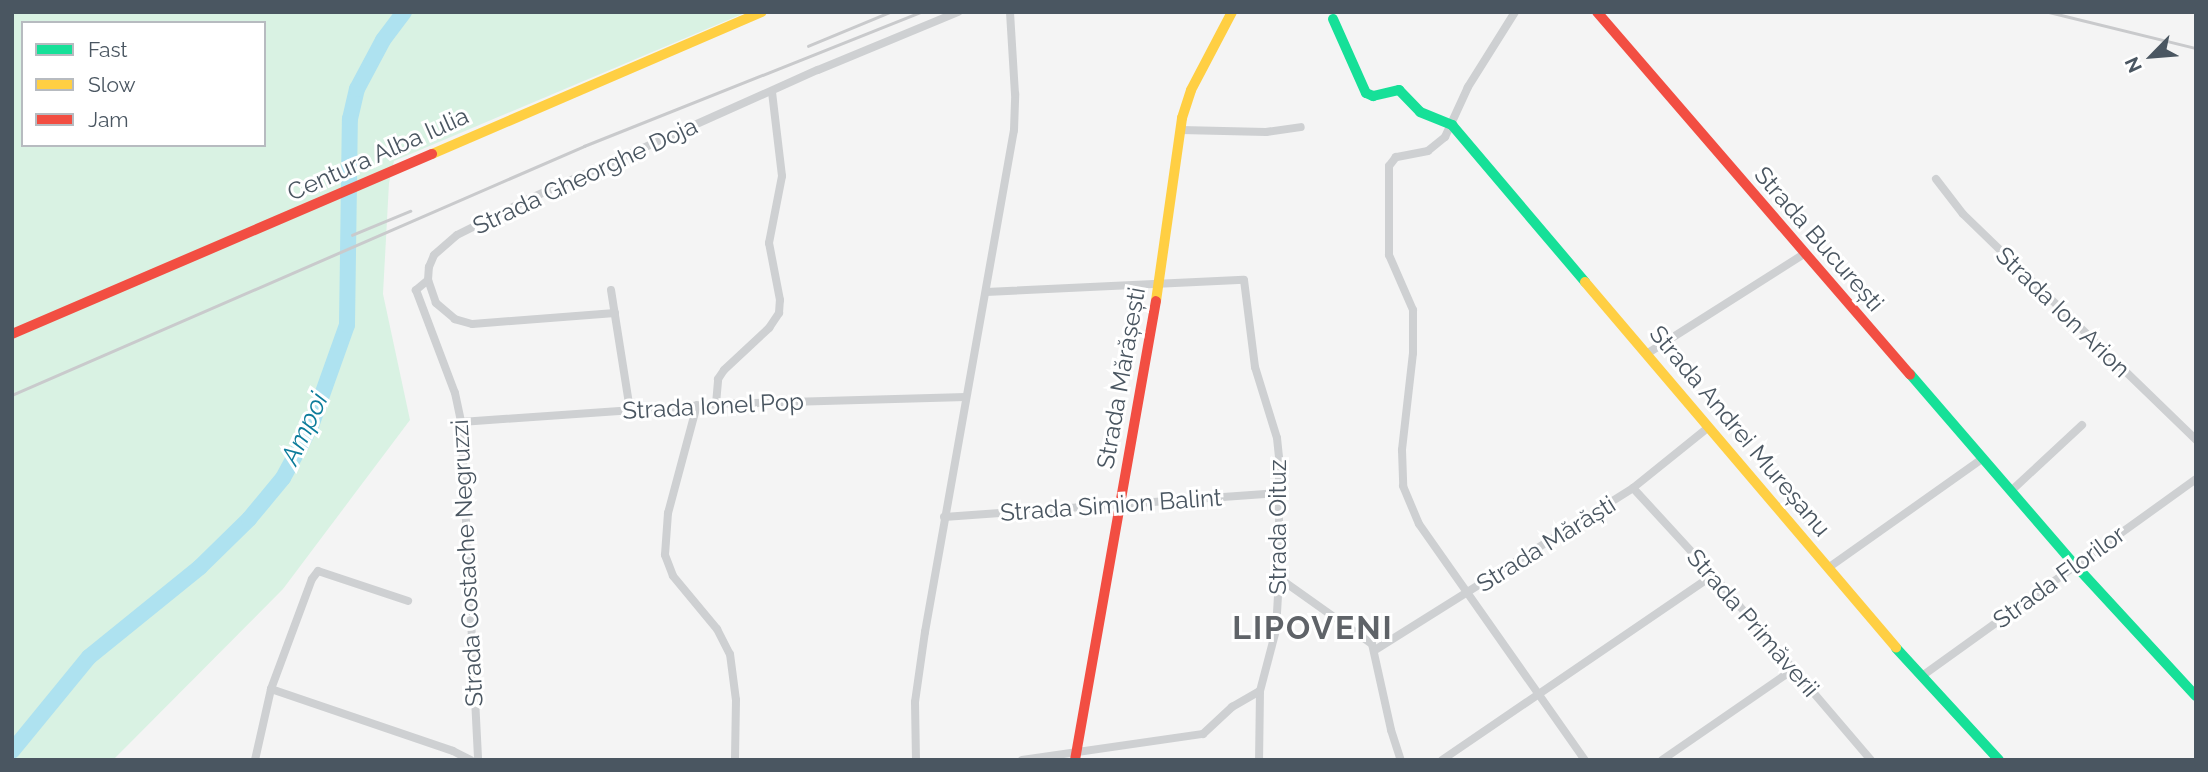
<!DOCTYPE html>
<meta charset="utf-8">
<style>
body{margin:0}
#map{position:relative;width:2208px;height:772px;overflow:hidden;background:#f4f4f4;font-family:Raleway,sans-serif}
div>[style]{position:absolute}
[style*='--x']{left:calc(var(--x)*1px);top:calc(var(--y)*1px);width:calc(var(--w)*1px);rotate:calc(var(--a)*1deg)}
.green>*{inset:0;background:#d9f2e3}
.river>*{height:16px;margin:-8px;padding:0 8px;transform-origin:8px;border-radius:8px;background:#aee2f0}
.street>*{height:8px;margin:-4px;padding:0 4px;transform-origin:4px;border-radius:4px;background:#ced0d2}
.fast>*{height:10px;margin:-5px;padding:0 5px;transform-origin:5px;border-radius:5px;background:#16e098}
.slow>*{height:10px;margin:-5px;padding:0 5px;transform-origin:5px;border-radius:5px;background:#ffcf43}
.jam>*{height:10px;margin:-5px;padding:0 5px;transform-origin:5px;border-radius:5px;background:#f24e42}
.rail>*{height:2.5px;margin:-1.25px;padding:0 1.25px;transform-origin:1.25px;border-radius:1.25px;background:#c9cacc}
span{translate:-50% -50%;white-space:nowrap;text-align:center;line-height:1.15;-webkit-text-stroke:6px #fff;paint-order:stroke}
.street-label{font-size:24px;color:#4a5661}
.water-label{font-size:26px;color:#0c7c9b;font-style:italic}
.district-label{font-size:32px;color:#5f6368;font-weight:700;letter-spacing:2px}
.frame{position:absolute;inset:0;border:14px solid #4a5661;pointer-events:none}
.legend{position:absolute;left:21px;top:21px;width:245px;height:126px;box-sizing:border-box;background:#fff;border:2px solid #b7bbc0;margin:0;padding:9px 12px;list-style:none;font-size:21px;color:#4a5661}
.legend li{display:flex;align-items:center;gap:14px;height:35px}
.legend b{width:35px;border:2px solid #b7bbc0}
.north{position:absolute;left:2117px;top:21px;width:70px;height:70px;-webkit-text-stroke:5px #fff;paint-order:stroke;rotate:245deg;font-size:19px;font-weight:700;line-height:28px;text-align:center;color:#4a5661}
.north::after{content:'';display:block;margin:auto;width:24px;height:32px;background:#4a5661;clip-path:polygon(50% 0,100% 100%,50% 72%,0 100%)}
</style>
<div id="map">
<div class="green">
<div style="clip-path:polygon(evenodd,12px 12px,747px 12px,394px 161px,389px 183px,383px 294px,410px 420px,283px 589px,113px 760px,12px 760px,12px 12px,23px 23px,264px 23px,264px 145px,23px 145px,23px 23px)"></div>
</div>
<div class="river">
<div style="--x:12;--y:751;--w:122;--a:-50.7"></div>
<div style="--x:89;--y:657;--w:143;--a:-39"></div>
<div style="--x:200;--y:567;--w:69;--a:-44.4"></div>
<div style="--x:249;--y:519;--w:53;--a:-50.3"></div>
<div style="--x:283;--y:478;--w:59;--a:-61.7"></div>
<div style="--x:311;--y:426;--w:107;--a:-70.4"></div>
<div style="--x:347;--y:325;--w:206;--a:-89.2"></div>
<div style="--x:350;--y:119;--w:31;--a:-77"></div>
<div style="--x:357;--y:89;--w:55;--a:-62"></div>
<div style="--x:383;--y:40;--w:35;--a:-53"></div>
</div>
<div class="street">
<div style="--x:1515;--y:12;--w:89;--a:122.1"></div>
<div style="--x:1468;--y:87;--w:55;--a:114.7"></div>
<div style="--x:1445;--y:137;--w:22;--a:141"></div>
<div style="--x:1428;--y:151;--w:33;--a:169"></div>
<div style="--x:1396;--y:157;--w:11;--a:128"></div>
<div style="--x:1389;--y:166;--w:89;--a:90"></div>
<div style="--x:1389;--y:255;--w:60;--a:66.4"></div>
<div style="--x:1413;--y:310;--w:43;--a:90"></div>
<div style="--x:1413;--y:353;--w:98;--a:96.5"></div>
<div style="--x:1402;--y:450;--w:36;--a:88"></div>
<div style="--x:1403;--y:486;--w:41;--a:67.2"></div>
<div style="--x:1419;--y:524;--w:289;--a:54.9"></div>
<div style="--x:1181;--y:130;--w:85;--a:1.3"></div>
<div style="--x:1266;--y:132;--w:35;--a:-8"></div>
<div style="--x:1936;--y:179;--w:44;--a:52.4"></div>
<div style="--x:1963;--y:214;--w:325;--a:44.1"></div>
<div style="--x:428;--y:280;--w:16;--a:140"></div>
<div style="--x:416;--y:290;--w:110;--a:69.3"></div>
<div style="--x:455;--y:393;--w:30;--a:78"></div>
<div style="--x:461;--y:422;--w:338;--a:87.1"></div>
<div style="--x:611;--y:290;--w:121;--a:81"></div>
<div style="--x:986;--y:292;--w:258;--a:-2.7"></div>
<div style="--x:1244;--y:280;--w:88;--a:82.8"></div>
<div style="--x:1255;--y:367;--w:74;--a:72.8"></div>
<div style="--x:1277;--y:438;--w:20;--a:84"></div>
<div style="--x:1279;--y:458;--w:120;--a:90"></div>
<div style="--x:1279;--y:578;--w:52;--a:93.3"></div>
<div style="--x:1276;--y:630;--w:63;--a:104.7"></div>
<div style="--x:1260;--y:691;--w:69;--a:90.8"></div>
<div style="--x:615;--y:313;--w:143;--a:175.6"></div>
<div style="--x:472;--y:324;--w:18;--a:-164"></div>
<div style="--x:455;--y:319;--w:25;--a:-140"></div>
<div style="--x:436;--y:303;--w:24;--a:-109"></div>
<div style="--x:428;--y:280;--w:13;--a:-86"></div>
<div style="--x:429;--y:267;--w:13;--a:-67"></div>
<div style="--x:434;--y:255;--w:30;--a:-41"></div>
<div style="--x:457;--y:235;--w:80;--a:-26.6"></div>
<div style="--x:529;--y:199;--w:316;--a:-24.1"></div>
<div style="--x:818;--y:70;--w:152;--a:-22.5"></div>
<div style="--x:1648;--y:353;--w:185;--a:-32.4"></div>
<div style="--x:716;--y:404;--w:25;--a:-85"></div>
<div style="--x:718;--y:379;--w:11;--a:-56"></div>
<div style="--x:724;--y:370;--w:62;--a:-43"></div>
<div style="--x:769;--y:328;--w:18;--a:-56"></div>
<div style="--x:779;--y:313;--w:13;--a:-86"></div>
<div style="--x:780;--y:300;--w:58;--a:-100.9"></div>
<div style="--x:769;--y:243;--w:68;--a:-79"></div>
<div style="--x:782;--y:176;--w:85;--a:-96.8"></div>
<div style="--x:697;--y:405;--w:112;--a:105"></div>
<div style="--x:668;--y:513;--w:42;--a:94.1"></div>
<div style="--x:665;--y:555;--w:22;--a:69"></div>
<div style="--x:673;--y:576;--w:69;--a:50.3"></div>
<div style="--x:717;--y:629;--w:28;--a:63"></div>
<div style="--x:730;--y:654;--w:46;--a:82.6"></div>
<div style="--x:736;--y:700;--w:60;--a:91"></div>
<div style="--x:461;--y:422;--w:256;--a:-4"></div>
<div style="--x:716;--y:404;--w:250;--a:-1.6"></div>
<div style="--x:1633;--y:488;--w:118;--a:47.4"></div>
<div style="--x:1713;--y:575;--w:243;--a:49.5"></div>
<div style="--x:2011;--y:491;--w:97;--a:-42.9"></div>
<div style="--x:944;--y:517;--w:336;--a:-4.1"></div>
<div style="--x:1828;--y:568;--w:189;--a:-35.3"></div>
<div style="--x:1279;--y:578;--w:114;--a:35.4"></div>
<div style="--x:1372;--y:644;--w:88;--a:77.5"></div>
<div style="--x:1391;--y:730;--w:32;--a:72"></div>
<div style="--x:1375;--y:650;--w:305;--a:-32.1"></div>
<div style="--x:1633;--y:488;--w:97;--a:-38.8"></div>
<div style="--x:1922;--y:676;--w:337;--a:-35.7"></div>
<div style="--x:271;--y:689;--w:192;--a:18.8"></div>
<div style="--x:453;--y:751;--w:20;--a:27"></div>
<div style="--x:255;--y:760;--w:73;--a:-77.3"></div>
<div style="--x:271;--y:689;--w:117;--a:-69.6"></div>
<div style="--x:312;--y:579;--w:10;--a:-53"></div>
<div style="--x:318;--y:571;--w:95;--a:18.4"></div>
<div style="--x:916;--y:760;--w:58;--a:-91"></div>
<div style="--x:915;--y:702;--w:71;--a:-81.9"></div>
<div style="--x:925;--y:632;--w:510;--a:-79.95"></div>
<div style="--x:1014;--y:130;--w:36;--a:-88"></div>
<div style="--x:1015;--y:94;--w:82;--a:-93.5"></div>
<div style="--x:1022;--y:760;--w:183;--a:-8.2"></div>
<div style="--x:1203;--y:734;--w:40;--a:-43"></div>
<div style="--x:1232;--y:707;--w:32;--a:-30"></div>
<div style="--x:1442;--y:760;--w:328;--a:-34.3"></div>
<div style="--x:1662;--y:760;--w:160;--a:-34.6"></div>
</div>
<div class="fast">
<div style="--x:1333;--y:19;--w:81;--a:66"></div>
<div style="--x:1366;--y:93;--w:8;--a:23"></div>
<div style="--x:1373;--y:96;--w:27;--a:-13"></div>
<div style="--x:1399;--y:90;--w:30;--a:46"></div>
<div style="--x:1420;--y:112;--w:35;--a:22"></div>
<div style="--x:1452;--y:125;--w:206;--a:49.7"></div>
<div style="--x:1910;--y:374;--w:252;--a:49.2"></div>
<div style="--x:2075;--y:565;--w:178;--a:47.3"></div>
<div style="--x:1896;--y:648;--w:152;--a:47.4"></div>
</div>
<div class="slow">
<div style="--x:432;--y:154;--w:359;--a:-23.3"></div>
<div style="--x:1585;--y:282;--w:480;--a:49.6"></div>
<div style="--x:1156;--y:301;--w:185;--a:-81.9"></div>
<div style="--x:1182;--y:118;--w:29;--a:-72"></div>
<div style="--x:1191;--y:90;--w:88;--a:-62.3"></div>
</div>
<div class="jam">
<div style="--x:1597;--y:12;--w:479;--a:49.2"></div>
<div style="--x:12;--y:334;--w:457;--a:-23.2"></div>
<div style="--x:1075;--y:760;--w:466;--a:-80"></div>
</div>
<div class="rail">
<div style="--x:2049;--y:12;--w:151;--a:13.8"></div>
<div style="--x:808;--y:46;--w:89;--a:-22.5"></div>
<div style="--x:352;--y:235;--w:63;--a:-22.5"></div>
<div style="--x:12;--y:395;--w:624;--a:-23.52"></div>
<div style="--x:584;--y:146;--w:362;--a:-21.7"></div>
</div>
<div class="street-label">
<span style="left:378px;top:154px;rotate:-24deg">Centura Alba Iulia</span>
<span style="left:585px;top:176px;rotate:-25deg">Strada Gheorghe Doja</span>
<span style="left:1819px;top:239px;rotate:49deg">Strada București</span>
<span style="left:2063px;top:312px;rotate:44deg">Strada Ion Arion</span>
<span style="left:1121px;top:378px;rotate:-80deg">Strada Mărășești</span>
<span style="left:713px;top:406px;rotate:-3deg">Strada Ionel Pop</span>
<span style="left:1740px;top:431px;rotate:50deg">Strada Andrei Mureșanu</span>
<span style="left:1111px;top:505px;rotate:-4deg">Strada Simion Balint</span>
<span style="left:1278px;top:527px;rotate:-90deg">Strada Oituz</span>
<span style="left:1546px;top:544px;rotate:-32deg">Strada Mărăști</span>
<span style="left:467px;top:563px;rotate:-93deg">Strada Costache Negruzzi</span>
<span style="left:2059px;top:577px;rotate:-36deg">Strada Florilor</span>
<span style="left:1753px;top:623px;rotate:49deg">Strada Primăverii</span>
</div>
<div class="water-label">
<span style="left:305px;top:429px;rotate:-65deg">Ampoi</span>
</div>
<div class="district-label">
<span style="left:1313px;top:628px">LIPOVENI</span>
</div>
<div class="frame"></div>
<ul class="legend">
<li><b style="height:9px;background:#16e098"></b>Fast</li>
<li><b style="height:9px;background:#ffcf43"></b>Slow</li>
<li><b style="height:9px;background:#f24e42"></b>Jam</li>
</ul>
<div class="north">N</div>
</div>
